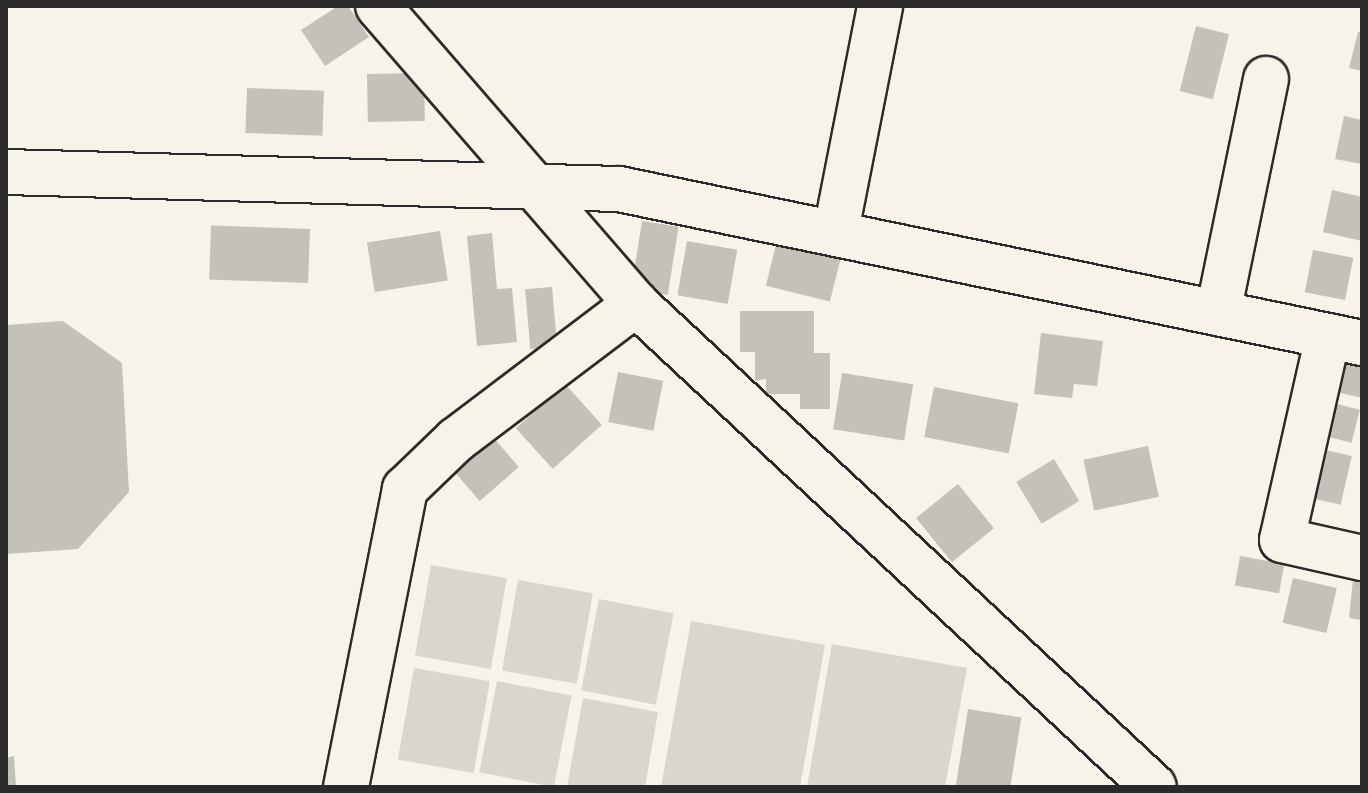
<!DOCTYPE html>
<style>
body{margin:0}
#map{position:relative;width:1368px;height:793px;overflow:hidden;background:#f7f3e8;font-family:Mynerve,sans-serif}
div>[style]{position:absolute}
[style*='--x']{left:calc(var(--x)*1px);top:calc(var(--y)*1px);width:calc(var(--w)*1px);rotate:calc(var(--a)*1deg)}
.green>*{inset:0;background:#dad6cc;transform-origin:0 0}
.building>*{inset:0;background:#c4c1b9;transform-origin:0 0}
.roads{filter:drop-shadow(2px 0 #2b2b2b) drop-shadow(-2px 0 #2b2b2b) drop-shadow(0 2px #2b2b2b) drop-shadow(0 -2px #2b2b2b)}
.minor>*{height:44px;margin:-22px;padding:0 22px;transform-origin:22px;border-radius:22px;background:#f7f3e8}
span{translate:-50% -50%;white-space:nowrap;text-align:center;line-height:1.15;-webkit-text-stroke:8px #f7f3e8;paint-order:stroke}
.frame{position:absolute;inset:0;border:8px solid #2b2b2b;pointer-events:none}
</style>
<div id="map">
<div class="green">
<div style="left:431px;top:565px;width:77px;height:92px;rotate:10deg"></div>
<div style="left:518px;top:580px;width:76px;height:92px;rotate:10deg"></div>
<div style="left:599px;top:599px;width:76px;height:93px;rotate:11deg"></div>
<div style="clip-path:polygon(691px 621px,825px 645px,800px 787px,661px 787px)"></div>
<div style="clip-path:polygon(832px 644px,967px 668px,945px 787px,807px 787px)"></div>
<div style="left:414px;top:668px;width:77px;height:93px;rotate:10deg"></div>
<div style="left:497px;top:681px;width:76px;height:93px;rotate:11deg"></div>
<div style="clip-path:polygon(583px 698px,658px 712px,645px 787px,567px 787px)"></div>
</div>
<div class="building">
<div style="clip-path:polygon(338px 6px,348px 6px,369px 37px,325px 66px,301px 30px)"></div>
<div style="left:1196px;top:26px;width:34px;height:67px;rotate:14deg"></div>
<div style="clip-path:polygon(1358px 32px,1362px 32px,1362px 71px,1349px 68px)"></div>
<div style="left:424px;top:73px;width:48px;height:57px;rotate:89deg"></div>
<div style="left:247px;top:88px;width:77px;height:45px;rotate:2deg"></div>
<div style="clip-path:polygon(1344px 116px,1362px 120px,1362px 164px,1335px 159px)"></div>
<div style="clip-path:polygon(1332px 190px,1362px 197px,1362px 241px,1323px 232px)"></div>
<div style="left:642px;top:221px;width:37px;height:69px;rotate:9deg"></div>
<div style="left:310px;top:229px;width:54px;height:99px;rotate:92deg"></div>
<div style="left:440px;top:231px;width:50px;height:74px;rotate:81deg"></div>
<div style="clip-path:polygon(492px 233px,497px 289px,512px 288px,517px 342px,477px 346px,467px 236px)"></div>
<div style="left:687px;top:241px;width:51px;height:55px;rotate:10deg"></div>
<div style="left:777px;top:241px;width:66px;height:46px;rotate:14deg"></div>
<div style="left:1313px;top:250px;width:41px;height:43px;rotate:11deg"></div>
<div style="left:552px;top:287px;width:60px;height:27px;rotate:85deg"></div>
<div style="clip-path:polygon(740px 311px,814px 311px,814px 353px,830px 353px,830px 409px,800px 409px,800px 394px,766px 394px,766px 379px,755px 381px,755px 352px,740px 352px)"></div>
<div style="clip-path:polygon(63px 321px,122px 363px,129px 492px,78px 549px,6px 554px,6px 325px)"></div>
<div style="clip-path:polygon(1041px 333px,1103px 341px,1097px 386px,1074px 384px,1072px 398px,1034px 394px)"></div>
<div style="clip-path:polygon(1339px 358px,1362px 363px,1362px 398px,1332px 391px)"></div>
<div style="left:618px;top:372px;width:46px;height:51px;rotate:11deg"></div>
<div style="left:842px;top:373px;width:72px;height:57px;rotate:9deg"></div>
<div style="left:565px;top:384px;width:55px;height:66px;rotate:48deg"></div>
<div style="left:934px;top:387px;width:86px;height:51px;rotate:11deg"></div>
<div style="left:1321px;top:400px;width:40px;height:34px;rotate:14deg"></div>
<div style="left:492px;top:436px;width:41px;height:52px;rotate:49deg"></div>
<div style="left:1148px;top:446px;width:52px;height:66px;rotate:78deg"></div>
<div style="left:1308px;top:446px;width:45px;height:50px;rotate:13deg"></div>
<div style="left:1054px;top:459px;width:49px;height:44px;rotate:59deg"></div>
<div style="left:958px;top:484px;width:57px;height:54px;rotate:51deg"></div>
<div style="left:1240px;top:556px;width:45px;height:30px;rotate:10deg"></div>
<div style="left:1293px;top:578px;width:45px;height:46px;rotate:13deg"></div>
<div style="clip-path:polygon(1353px 579px,1362px 580px,1362px 620px,1349px 618px)"></div>
<div style="left:968px;top:709px;width:54px;height:79px;rotate:9deg"></div>
<div style="clip-path:polygon(14px 756px,16px 787px,6px 787px,6px 758px)"></div>
</div>
<div class="roads">
<div class="minor">
<div style="--x:378;--y:6;--w:394;--a:49.1"></div>
<div style="--x:636;--y:304;--w:708;--a:43"></div>
<div style="--x:6;--y:172;--w:613;--a:1.59"></div>
<div style="--x:619;--y:189;--w:759;--a:11.71"></div>
<div style="--x:836;--y:231;--w:229;--a:-78.9"></div>
<div style="--x:1218;--y:313;--w:239;--a:-78.4"></div>
<div style="--x:1328;--y:336;--w:209;--a:102.7"></div>
<div style="--x:1282;--y:540;--w:82;--a:12.7"></div>
<div style="--x:346;--y:787;--w:304;--a:-78.8"></div>
<div style="--x:405;--y:489;--w:71;--a:-43.9"></div>
<div style="--x:456;--y:440;--w:226;--a:-37.1"></div>
</div>
</div>
<div class="frame"></div>
</div>
